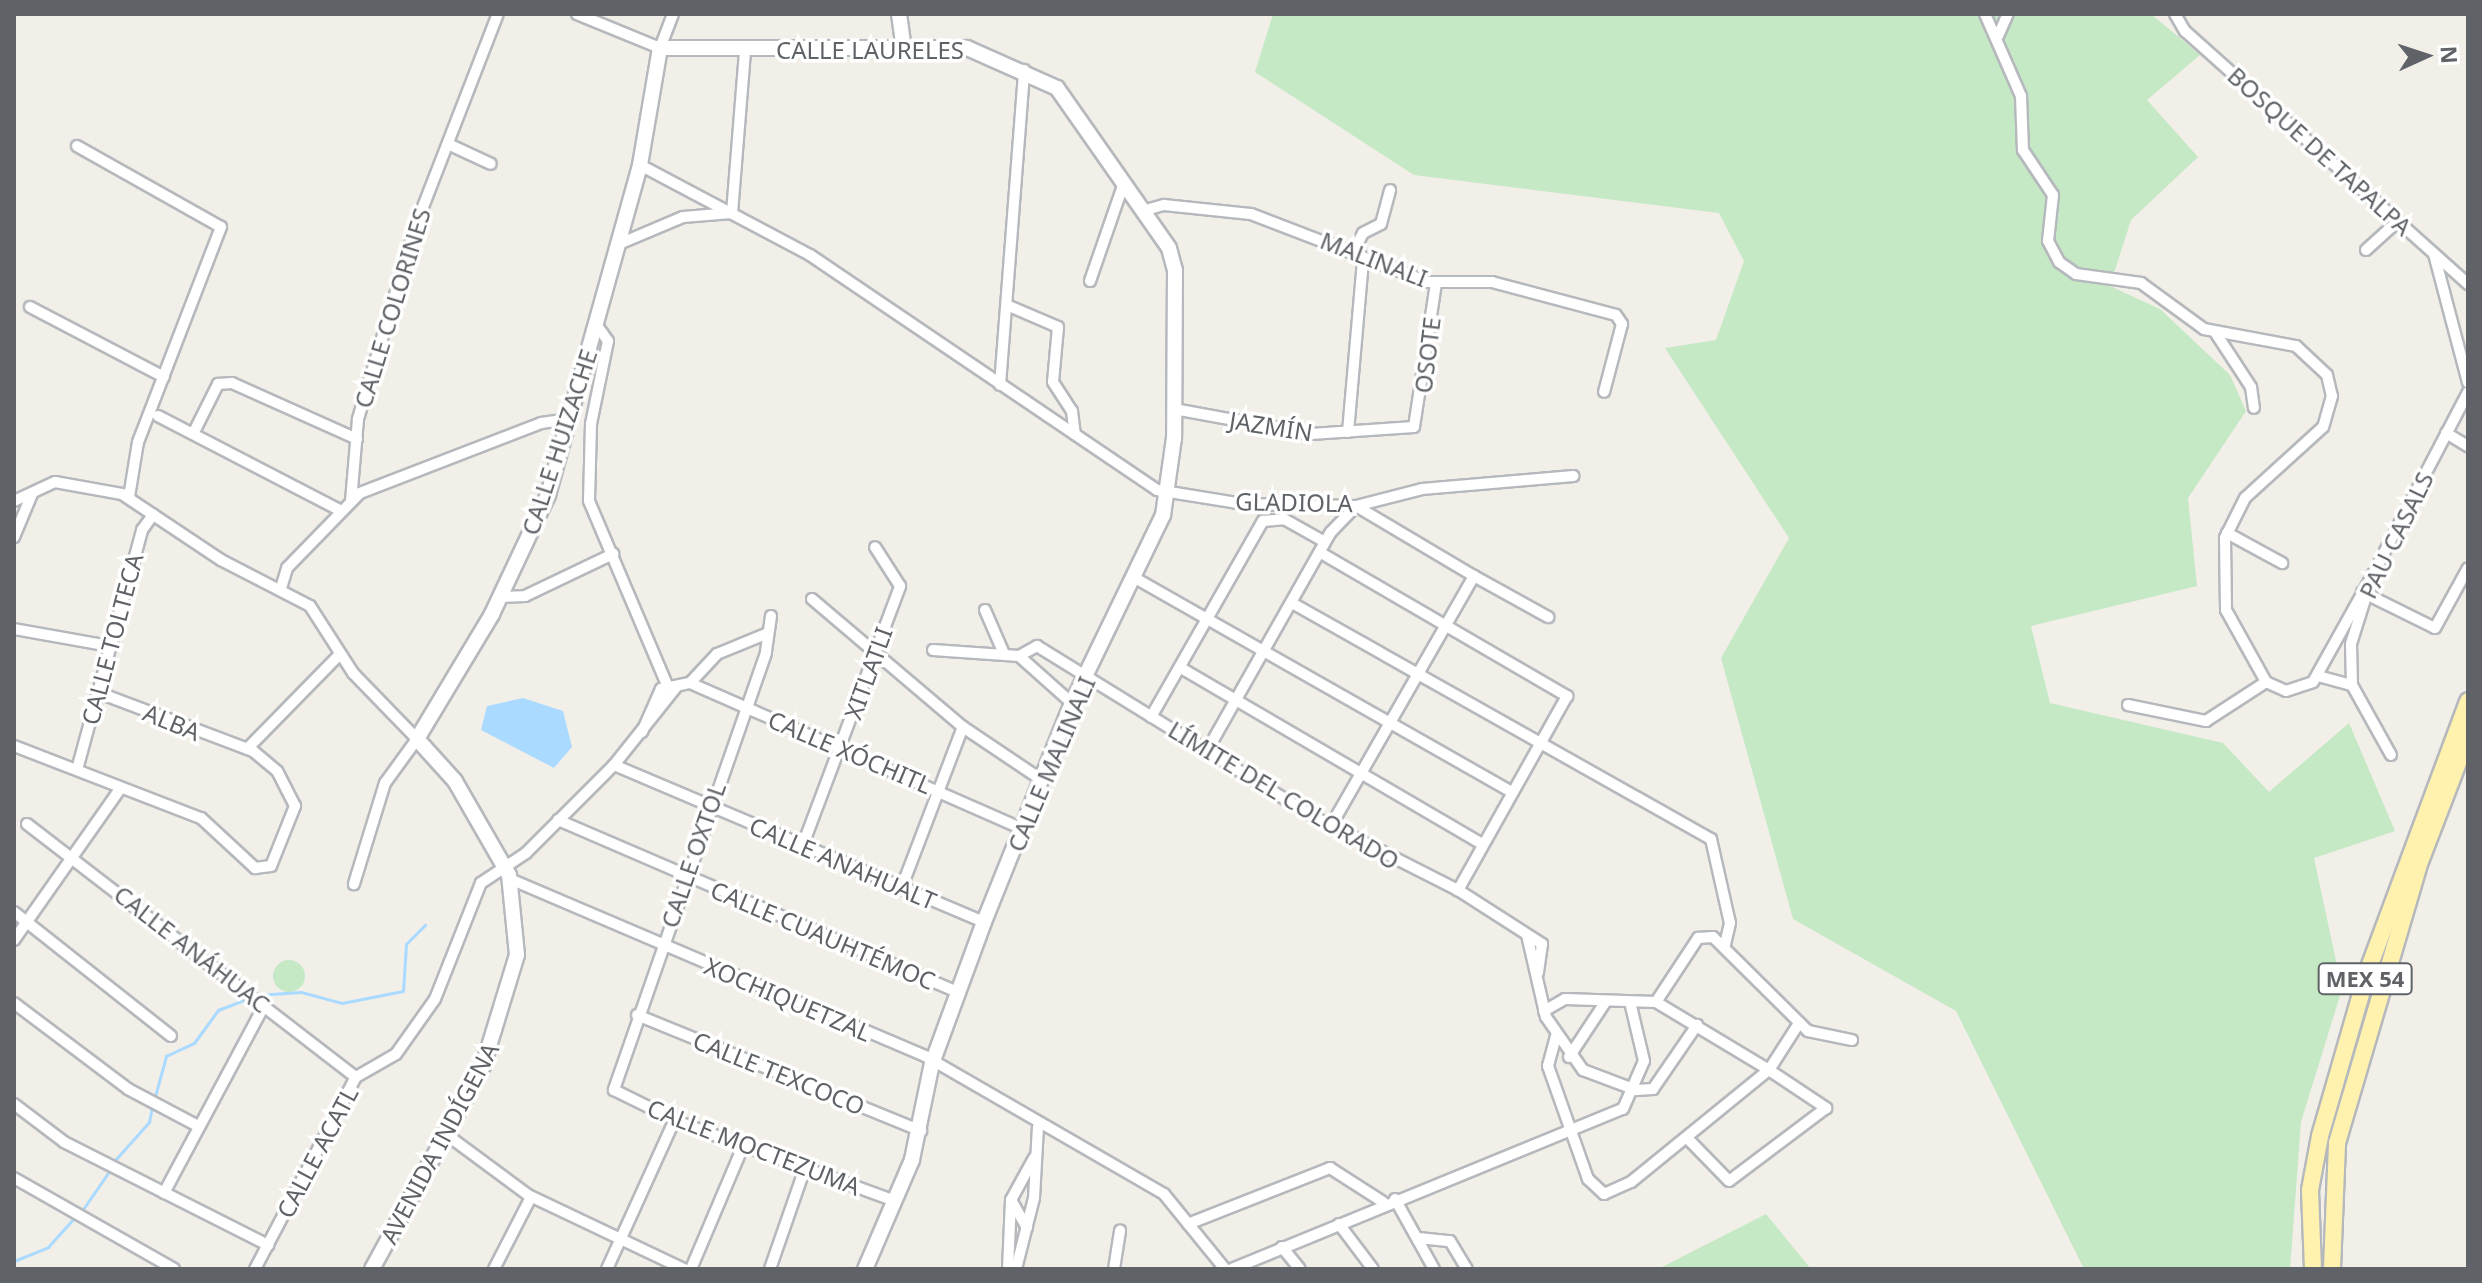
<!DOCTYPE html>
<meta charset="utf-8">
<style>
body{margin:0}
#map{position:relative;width:2482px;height:1283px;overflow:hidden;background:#f1efe8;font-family:"Noto Sans",sans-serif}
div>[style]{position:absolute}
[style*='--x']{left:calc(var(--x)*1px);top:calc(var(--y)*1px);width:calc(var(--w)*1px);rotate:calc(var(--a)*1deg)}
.green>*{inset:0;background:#c5e8c5}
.round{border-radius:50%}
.water>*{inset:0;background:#aadaff}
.stream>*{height:3px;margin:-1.5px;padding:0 1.5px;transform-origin:1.5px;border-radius:1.5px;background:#aadaff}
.roads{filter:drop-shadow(2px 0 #b5b8bc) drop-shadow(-2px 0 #b5b8bc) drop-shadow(0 2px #b5b8bc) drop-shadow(0 -2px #b5b8bc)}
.street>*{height:10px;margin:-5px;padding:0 5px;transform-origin:5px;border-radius:5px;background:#fff}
.secondary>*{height:14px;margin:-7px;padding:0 7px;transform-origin:7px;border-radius:7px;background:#fff}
.primary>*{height:16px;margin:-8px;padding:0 8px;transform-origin:8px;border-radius:8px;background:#fff2af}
span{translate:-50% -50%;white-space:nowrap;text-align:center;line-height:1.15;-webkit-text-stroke:7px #fff;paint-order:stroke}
.shield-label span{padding:2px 6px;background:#fff;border:2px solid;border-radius:6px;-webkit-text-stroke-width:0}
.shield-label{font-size:22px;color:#5f6368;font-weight:700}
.street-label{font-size:24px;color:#5f6368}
.frame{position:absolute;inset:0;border:16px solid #5f6368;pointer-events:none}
.north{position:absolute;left:2386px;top:16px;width:80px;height:80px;-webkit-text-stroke:6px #fff;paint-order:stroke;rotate:87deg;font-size:22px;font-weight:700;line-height:32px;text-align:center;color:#5f6368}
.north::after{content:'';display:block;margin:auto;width:28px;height:36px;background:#5f6368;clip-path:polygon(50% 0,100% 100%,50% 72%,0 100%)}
</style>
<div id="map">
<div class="green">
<div style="clip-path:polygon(1273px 14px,2151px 14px,2200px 55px,2147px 100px,2198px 157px,2131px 220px,2110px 286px,2160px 309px,2230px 375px,2246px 411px,2188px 498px,2197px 586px,2031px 626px,2050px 703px,2223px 743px,2269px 792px,2349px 723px,2395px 831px,2314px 858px,2342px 989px,2301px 1122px,2290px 1269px,2084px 1269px,1956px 1011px,1793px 919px,1721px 658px,1789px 538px,1665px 348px,1716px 340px,1744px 261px,1719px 213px,1414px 175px,1255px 72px)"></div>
<div class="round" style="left:273px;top:960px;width:32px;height:32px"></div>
<div style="clip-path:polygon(1766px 1214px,1811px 1269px,1658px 1269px)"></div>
</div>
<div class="water">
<div style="clip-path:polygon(523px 698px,563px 711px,572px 747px,554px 768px,481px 730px,487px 706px)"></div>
</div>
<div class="stream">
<div style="--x:154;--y:1100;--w:46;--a:-74.7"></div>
<div style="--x:166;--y:1056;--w:31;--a:-25"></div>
<div style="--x:194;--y:1043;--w:41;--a:-54"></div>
<div style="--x:218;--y:1010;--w:42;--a:-21"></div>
<div style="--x:257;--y:995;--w:44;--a:-3.9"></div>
<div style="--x:301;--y:992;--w:42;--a:15"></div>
<div style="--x:342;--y:1003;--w:62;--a:-11.1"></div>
<div style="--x:403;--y:991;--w:47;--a:-86.3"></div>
<div style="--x:406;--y:944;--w:27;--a:-45"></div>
<div style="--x:116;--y:1159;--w:50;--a:-48.3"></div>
<div style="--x:149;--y:1122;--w:15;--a:-79"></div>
<div style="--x:81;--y:1212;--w:47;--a:-55.3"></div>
<div style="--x:14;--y:1261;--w:37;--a:-22"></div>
<div style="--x:48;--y:1247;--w:40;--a:-48"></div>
</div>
<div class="roads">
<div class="street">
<div style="--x:577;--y:14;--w:90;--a:22.3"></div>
<div style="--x:660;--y:48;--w:36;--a:-69"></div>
<div style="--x:1985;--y:14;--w:90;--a:66.3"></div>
<div style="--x:2021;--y:96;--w:54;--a:87.9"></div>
<div style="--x:2023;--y:150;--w:54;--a:56.3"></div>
<div style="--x:2053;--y:195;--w:46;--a:96.2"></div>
<div style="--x:2048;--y:241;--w:24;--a:62"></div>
<div style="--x:2059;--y:262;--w:21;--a:35"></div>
<div style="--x:2076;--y:274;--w:66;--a:7.9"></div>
<div style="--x:2141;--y:283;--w:78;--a:36.1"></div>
<div style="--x:2204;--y:329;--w:94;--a:10.5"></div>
<div style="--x:2296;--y:346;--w:42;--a:43.1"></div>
<div style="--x:2327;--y:375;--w:22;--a:77"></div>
<div style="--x:2332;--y:396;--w:32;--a:106"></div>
<div style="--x:2323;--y:427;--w:105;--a:137.7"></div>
<div style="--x:2245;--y:498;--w:45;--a:116.6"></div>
<div style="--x:2225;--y:538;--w:72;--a:89.2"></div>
<div style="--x:2226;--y:610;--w:82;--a:60.9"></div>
<div style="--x:2266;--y:682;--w:22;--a:24"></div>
<div style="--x:2286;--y:691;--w:28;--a:-18"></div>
<div style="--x:2313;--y:682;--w:124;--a:-60.9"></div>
<div style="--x:2175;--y:14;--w:20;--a:60"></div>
<div style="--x:2185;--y:31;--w:380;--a:41.8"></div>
<div style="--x:1998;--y:36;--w:24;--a:-66"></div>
<div style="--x:448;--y:144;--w:47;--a:24.9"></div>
<div style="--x:77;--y:146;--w:165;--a:29.4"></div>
<div style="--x:221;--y:227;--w:230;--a:111.1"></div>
<div style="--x:138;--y:442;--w:56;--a:99.3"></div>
<div style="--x:640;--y:165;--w:192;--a:27.9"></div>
<div style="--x:810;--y:255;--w:419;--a:34.1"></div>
<div style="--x:1157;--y:490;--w:87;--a:9.2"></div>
<div style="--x:1243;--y:504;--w:113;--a:1"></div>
<div style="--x:1356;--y:506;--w:68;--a:-14.4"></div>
<div style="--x:1422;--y:489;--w:152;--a:-4.9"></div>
<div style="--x:1146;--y:210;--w:19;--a:-16"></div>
<div style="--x:1164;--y:205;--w:87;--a:5.9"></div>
<div style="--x:1251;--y:214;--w:190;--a:21"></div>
<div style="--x:1428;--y:282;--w:64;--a:0"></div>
<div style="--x:1492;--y:282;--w:128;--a:14.9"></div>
<div style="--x:1616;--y:315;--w:11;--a:56"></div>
<div style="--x:1622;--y:324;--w:70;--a:104.8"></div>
<div style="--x:619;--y:244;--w:69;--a:-22.9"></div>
<div style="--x:683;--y:217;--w:49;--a:-4.7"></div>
<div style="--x:732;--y:213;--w:164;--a:-85.4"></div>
<div style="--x:2366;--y:250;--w:43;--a:-42.2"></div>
<div style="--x:1353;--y:252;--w:21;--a:-62"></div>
<div style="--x:1363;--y:233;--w:20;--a:-27"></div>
<div style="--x:1381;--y:224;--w:35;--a:-75"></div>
<div style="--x:2434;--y:254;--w:133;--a:75.2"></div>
<div style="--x:1090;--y:281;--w:104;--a:-70.9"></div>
<div style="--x:1009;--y:306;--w:53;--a:23.2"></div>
<div style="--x:1058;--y:327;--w:55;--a:95.2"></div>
<div style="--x:1053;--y:382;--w:35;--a:57"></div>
<div style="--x:1072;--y:411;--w:23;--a:83"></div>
<div style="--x:30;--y:307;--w:151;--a:27.6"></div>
<div style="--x:596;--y:324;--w:21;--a:55"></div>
<div style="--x:608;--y:341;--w:85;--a:101.6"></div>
<div style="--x:591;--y:424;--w:77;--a:91.5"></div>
<div style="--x:589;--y:501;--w:200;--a:67"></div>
<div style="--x:2215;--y:332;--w:66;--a:56.8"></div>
<div style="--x:2251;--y:387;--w:21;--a:82"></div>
<div style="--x:1000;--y:385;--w:316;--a:-85.6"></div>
<div style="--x:1174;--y:409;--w:139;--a:10.3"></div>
<div style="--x:1311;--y:434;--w:103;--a:-3.9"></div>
<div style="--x:1414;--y:427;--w:145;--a:-81.3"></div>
<div style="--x:158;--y:416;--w:206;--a:27.4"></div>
<div style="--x:194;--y:432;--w:54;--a:-63.4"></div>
<div style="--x:218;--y:384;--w:14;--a:-4"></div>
<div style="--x:232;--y:383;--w:137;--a:24.1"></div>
<div style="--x:1348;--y:432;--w:173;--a:-85"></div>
<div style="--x:2446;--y:433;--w:26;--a:31"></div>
<div style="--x:14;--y:501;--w:45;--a:-24.9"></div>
<div style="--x:55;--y:482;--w:68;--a:10.2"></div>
<div style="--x:122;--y:494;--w:119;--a:33.7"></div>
<div style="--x:221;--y:560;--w:100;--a:27.3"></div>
<div style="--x:310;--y:606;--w:80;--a:57.3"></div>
<div style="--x:353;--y:673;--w:92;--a:45.9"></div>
<div style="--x:417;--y:739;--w:54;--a:126"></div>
<div style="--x:385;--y:783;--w:106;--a:107.1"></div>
<div style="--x:351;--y:501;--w:82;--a:-85.1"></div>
<div style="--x:358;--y:419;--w:202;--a:-73.4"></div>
<div style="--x:416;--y:225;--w:226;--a:-68.8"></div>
<div style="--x:2227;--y:533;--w:63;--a:28.6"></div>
<div style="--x:14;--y:537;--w:47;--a:-67.3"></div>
<div style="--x:1321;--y:553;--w:285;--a:30.2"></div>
<div style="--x:1567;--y:696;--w:223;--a:119.3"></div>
<div style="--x:1135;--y:578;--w:434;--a:29.6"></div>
<div style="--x:281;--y:588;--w:21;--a:-73"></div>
<div style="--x:287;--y:568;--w:105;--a:-45.8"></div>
<div style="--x:360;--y:493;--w:194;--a:-21.1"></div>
<div style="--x:541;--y:423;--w:29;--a:-8"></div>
<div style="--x:2362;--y:592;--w:81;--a:26.3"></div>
<div style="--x:2435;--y:628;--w:68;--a:-61.2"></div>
<div style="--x:500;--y:597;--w:25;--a:-2"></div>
<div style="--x:525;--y:596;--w:98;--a:-25.5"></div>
<div style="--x:812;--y:599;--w:198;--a:40.3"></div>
<div style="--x:963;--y:727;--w:95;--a:33.9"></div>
<div style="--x:1292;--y:603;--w:481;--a:29.4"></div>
<div style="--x:1711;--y:839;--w:86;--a:77.3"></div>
<div style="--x:1730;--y:923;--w:23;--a:103"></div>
<div style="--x:985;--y:610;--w:48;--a:66.6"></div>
<div style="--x:771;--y:616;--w:37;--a:98"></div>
<div style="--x:766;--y:653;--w:463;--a:109.2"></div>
<div style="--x:614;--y:1090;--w:75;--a:26.2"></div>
<div style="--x:681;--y:1123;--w:228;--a:20"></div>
<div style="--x:14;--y:629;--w:97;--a:10.1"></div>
<div style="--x:933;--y:650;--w:86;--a:4"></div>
<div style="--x:1019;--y:656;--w:71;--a:41.6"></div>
<div style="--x:1019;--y:656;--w:21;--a:-29"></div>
<div style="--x:1037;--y:646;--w:328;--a:31.7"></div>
<div style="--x:1316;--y:818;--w:159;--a:26.9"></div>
<div style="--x:1458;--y:890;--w:100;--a:32.7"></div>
<div style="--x:1542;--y:944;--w:29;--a:98"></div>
<div style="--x:1181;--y:668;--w:349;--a:30.3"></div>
<div style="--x:2318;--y:676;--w:35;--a:15"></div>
<div style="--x:2352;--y:685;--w:80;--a:60.9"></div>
<div style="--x:690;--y:683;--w:40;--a:-47"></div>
<div style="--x:717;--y:654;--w:55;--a:-22.4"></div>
<div style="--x:2352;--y:685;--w:41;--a:-91.4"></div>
<div style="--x:2351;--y:644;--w:73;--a:-72.6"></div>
<div style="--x:2373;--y:574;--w:205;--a:-62.4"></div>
<div style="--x:2128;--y:705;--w:80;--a:11.6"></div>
<div style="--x:2206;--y:721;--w:72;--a:-33"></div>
<div style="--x:1151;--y:717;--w:226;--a:-60.3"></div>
<div style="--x:1263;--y:521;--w:21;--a:-5"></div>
<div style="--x:1284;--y:519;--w:47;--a:29.3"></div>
<div style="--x:642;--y:732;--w:47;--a:-66.2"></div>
<div style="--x:661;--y:689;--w:30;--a:-12"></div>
<div style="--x:690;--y:683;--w:363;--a:23.7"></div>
<div style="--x:14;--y:746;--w:200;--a:21.1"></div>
<div style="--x:201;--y:818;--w:74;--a:42.8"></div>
<div style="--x:255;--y:868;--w:16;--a:-7"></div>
<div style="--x:271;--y:866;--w:65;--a:-68.2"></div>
<div style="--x:295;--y:806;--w:39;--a:-117"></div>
<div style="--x:277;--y:771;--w:31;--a:-140"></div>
<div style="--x:253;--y:751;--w:167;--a:-159.3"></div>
<div style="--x:247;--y:749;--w:133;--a:-45.6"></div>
<div style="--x:1208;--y:749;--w:249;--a:-60.5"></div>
<div style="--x:1331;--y:532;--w:36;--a:-46"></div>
<div style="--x:1356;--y:506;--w:137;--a:30.7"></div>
<div style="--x:614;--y:765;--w:402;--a:23"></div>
<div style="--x:78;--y:766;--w:245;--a:-74.8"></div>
<div style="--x:142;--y:530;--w:19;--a:-54"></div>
<div style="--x:558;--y:820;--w:434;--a:23.3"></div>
<div style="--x:27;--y:824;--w:415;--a:37.6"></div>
<div style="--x:1332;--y:824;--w:286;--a:-60.2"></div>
<div style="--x:1474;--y:576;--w:85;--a:29"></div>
<div style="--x:801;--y:850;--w:282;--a:-69.4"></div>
<div style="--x:900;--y:586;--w:46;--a:-122.7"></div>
<div style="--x:510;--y:879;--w:451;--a:23.1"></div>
<div style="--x:925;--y:1056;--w:276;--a:30"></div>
<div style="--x:1164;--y:1194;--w:97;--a:50.9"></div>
<div style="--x:901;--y:889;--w:173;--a:-69.1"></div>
<div style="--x:14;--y:912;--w:200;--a:38.3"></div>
<div style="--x:1527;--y:935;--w:84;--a:77"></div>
<div style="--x:1546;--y:1017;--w:65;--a:55.1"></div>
<div style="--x:1583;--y:1070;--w:57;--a:20.7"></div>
<div style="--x:1636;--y:1090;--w:17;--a:-3"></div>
<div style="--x:1653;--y:1089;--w:78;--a:-55.5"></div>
<div style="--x:14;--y:940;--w:184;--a:-54.9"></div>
<div style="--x:1656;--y:1002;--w:77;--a:-56.7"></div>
<div style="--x:1698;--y:938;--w:15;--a:-4"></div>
<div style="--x:1713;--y:937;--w:134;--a:44.7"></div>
<div style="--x:1808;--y:1031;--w:45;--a:11.6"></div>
<div style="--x:14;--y:1003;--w:143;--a:37"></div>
<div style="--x:128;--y:1089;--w:77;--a:27.9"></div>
<div style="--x:1544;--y:1011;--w:24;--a:-30"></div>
<div style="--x:1565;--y:999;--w:91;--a:1.9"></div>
<div style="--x:1656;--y:1002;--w:132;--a:31"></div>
<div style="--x:1769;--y:1070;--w:56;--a:-57.4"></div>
<div style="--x:637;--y:1015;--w:307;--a:22.2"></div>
<div style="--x:1556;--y:1036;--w:31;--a:105"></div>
<div style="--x:1548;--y:1066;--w:120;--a:70.5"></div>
<div style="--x:1588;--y:1179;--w:22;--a:43"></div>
<div style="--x:1604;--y:1194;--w:30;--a:-24"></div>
<div style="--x:1631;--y:1182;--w:178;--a:-39.1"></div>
<div style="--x:1769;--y:1070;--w:69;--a:33.7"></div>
<div style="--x:1826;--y:1108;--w:121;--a:143"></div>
<div style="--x:1729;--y:1181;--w:60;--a:-134.3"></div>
<div style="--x:1569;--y:1057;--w:67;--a:-56.5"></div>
<div style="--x:14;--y:1104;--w:63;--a:37.2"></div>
<div style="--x:64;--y:1142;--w:229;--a:26.8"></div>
<div style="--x:447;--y:1135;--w:101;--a:36.5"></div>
<div style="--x:528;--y:1195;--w:173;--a:25.4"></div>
<div style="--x:14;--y:1178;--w:184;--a:29.6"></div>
<div style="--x:164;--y:1193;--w:212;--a:-61.9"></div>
<div style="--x:1395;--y:1199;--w:80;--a:60.9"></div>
<div style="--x:1011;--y:1200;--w:32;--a:60"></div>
<div style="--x:1188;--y:1224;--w:153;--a:-21.5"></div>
<div style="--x:1330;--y:1168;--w:63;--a:32.7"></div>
<div style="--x:1339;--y:1224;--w:56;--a:52.9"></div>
<div style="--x:1419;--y:1238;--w:31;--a:6"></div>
<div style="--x:1450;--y:1241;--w:33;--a:59"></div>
<div style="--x:1282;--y:1247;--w:28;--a:51"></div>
<div style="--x:255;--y:1269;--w:217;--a:-62.3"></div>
<div style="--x:356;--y:1077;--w:46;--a:-29.9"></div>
<div style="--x:396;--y:1054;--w:67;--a:-54.7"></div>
<div style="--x:435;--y:999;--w:125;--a:-68.4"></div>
<div style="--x:481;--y:883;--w:54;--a:-33.7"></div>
<div style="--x:526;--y:853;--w:124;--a:-45"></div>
<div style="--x:614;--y:765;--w:101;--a:-51.4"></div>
<div style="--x:494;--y:1269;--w:81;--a:-62.8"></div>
<div style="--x:607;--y:1269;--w:165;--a:-65.6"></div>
<div style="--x:691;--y:1269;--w:136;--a:-67"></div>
<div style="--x:770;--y:1269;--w:110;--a:-70.9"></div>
<div style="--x:1008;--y:1269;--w:69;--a:-87.5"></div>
<div style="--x:1011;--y:1200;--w:48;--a:-61.3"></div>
<div style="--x:1016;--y:1269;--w:73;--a:-75.8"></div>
<div style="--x:1034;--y:1198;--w:71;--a:-86.8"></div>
<div style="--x:1114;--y:1269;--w:39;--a:-81"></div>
<div style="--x:1232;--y:1269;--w:422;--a:-22.3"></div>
<div style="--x:1623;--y:1109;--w:52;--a:-66.4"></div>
<div style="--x:1644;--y:1061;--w:61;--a:-103.3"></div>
</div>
<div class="secondary">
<div style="--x:899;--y:14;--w:35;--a:82"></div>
<div style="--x:372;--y:1269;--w:231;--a:-61.3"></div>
<div style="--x:483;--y:1066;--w:116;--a:-73"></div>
<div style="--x:517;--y:955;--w:80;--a:-95.7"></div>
<div style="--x:509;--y:875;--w:108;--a:-119.9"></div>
<div style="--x:455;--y:781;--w:57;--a:-132.1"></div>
<div style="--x:417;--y:739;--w:146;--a:-59"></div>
<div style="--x:492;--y:614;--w:132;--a:-64.8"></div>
<div style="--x:548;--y:495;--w:343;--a:-74.4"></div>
<div style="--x:640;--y:165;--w:119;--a:-80.3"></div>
<div style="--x:660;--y:48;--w:307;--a:0"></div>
<div style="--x:967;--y:48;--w:98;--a:24"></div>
<div style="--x:1057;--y:88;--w:195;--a:55"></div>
<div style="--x:1169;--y:248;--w:23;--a:75"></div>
<div style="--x:1175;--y:270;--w:168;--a:90.3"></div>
<div style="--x:1174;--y:438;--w:78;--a:98.1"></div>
<div style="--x:1163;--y:515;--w:209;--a:115.8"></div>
<div style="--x:1072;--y:703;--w:236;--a:111.9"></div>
<div style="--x:984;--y:922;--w:150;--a:110.2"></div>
<div style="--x:932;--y:1063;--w:99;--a:101.7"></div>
<div style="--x:912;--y:1160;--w:119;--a:113.3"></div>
</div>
<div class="primary">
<div style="--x:2313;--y:1269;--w:79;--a:-92.2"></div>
<div style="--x:2310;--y:1190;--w:55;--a:-79.5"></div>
<div style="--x:2320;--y:1136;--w:170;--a:-73.9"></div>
<div style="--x:2367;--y:973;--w:290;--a:-69.6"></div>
<div style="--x:2332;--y:1269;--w:126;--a:-87.7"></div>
<div style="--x:2337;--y:1143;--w:288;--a:-73.6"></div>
<div style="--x:2418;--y:867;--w:139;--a:-69"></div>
</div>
</div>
<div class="shield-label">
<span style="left:2365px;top:979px">MEX 54</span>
</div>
<div class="street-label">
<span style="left:870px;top:50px">CALLE LAURELES</span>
<span style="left:2320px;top:151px;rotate:42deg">BOSQUE DE TAPALPA</span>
<span style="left:1374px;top:259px;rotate:21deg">MALINALI</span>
<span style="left:392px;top:308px;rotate:-73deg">CALLE COLORINES</span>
<span style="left:1427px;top:355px;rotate:-83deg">OSOTE</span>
<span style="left:1271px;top:426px;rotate:9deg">JAZMÍN</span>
<span style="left:559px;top:442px;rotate:-72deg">CALLE HUIZACHE</span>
<span style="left:1294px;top:502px;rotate:1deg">GLADIOLA</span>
<span style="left:2396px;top:535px;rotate:-64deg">PAU CASALS</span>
<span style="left:112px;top:639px;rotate:-75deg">CALLE TOLTECA</span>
<span style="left:868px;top:673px;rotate:-70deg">XITLATLI</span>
<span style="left:172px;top:722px;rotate:22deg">ALBA</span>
<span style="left:850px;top:752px;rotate:23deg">CALLE XÓCHITL</span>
<span style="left:1051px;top:764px;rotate:-67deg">CALLE MALINALI</span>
<span style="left:1284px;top:795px;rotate:31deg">LÍMITE DEL COLORADO</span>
<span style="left:693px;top:855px;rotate:-71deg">CALLE OXTOL</span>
<span style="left:843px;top:863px;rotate:23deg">CALLE ANAHUALT</span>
<span style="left:823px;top:935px;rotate:23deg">CALLE CUAUHTÉMOC</span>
<span style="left:192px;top:949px;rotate:38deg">CALLE ANÁHUAC</span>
<span style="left:788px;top:999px;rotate:23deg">XOCHIQUETZAL</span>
<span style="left:779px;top:1073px;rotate:22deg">CALLE TEXCOCO</span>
<span style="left:439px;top:1143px;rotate:-62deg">AVENIDA INDÍGENA</span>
<span style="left:754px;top:1147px;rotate:21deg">CALLE MOCTEZUMA</span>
<span style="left:317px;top:1152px;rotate:-62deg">CALLE ACATL</span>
</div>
<div class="frame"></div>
<div class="north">N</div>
</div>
